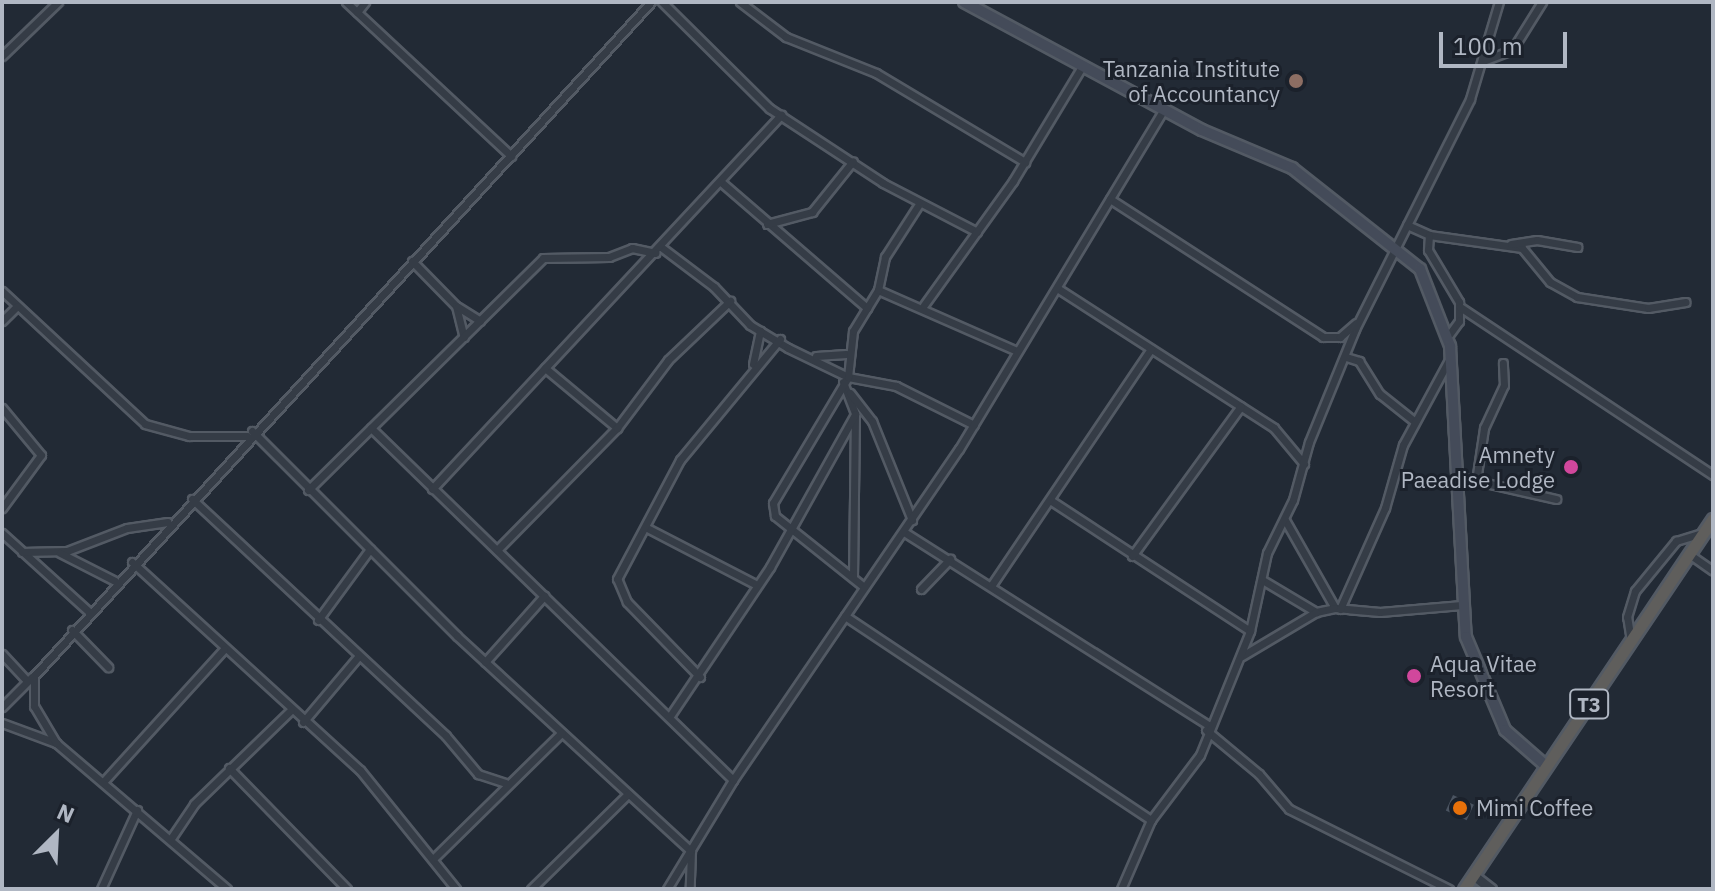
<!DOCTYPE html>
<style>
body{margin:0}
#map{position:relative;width:1715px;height:891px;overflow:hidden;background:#222a35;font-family:"IBM Plex Sans",sans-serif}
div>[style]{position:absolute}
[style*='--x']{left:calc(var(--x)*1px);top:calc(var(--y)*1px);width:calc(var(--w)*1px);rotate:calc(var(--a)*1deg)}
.building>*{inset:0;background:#4b5461;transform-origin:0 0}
.roads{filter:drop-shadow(2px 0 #535a64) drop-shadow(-2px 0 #535a64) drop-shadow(0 2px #535a64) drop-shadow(0 -2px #535a64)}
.minor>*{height:7px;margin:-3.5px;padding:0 3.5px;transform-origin:3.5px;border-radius:3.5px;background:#353c46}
.tertiary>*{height:9px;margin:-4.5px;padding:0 4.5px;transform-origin:4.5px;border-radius:4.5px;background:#353c46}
.secondary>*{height:10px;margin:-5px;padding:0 5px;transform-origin:5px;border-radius:5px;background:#444b59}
.trunk>*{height:11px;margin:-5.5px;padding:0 5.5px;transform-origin:5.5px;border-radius:5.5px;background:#5f5e5c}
.dots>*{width:22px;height:22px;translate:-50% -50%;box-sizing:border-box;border:4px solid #1b212b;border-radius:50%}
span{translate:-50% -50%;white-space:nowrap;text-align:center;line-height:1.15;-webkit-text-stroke:6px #1b212b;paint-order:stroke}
.shield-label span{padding:2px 6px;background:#1b212b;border:2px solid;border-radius:6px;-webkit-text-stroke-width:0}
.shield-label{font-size:20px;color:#b0b7c3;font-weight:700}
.poi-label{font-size:22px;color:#b0b7c3}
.right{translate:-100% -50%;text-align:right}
.left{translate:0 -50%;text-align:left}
.frame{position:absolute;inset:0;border:4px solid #b0b7c3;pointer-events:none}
.north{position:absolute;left:16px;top:795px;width:80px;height:80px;-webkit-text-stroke:6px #1b212b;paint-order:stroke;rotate:24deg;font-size:22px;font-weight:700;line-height:32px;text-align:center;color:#b0b7c3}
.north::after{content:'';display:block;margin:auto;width:28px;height:36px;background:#b0b7c3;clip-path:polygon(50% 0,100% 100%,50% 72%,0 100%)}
.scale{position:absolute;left:1439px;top:32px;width:128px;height:36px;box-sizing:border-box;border:4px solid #b0b7c3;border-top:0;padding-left:10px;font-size:24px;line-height:28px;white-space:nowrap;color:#b0b7c3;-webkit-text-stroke:6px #1b212b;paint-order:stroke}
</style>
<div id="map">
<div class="building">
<div style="left:1453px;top:795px;width:23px;height:17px;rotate:25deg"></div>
</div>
<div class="roads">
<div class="minor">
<div style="--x:346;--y:2;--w:226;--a:43"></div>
<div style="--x:662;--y:2;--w:151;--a:44.7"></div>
<div style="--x:769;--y:108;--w:136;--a:33.3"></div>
<div style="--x:883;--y:183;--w:106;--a:27.5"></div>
<div style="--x:740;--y:2;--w:58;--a:37.3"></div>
<div style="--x:786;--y:37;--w:97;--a:21.8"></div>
<div style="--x:876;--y:73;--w:174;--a:30.9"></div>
<div style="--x:357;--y:12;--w:13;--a:-51"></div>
<div style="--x:2;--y:56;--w:78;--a:-44"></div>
<div style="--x:1483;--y:61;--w:31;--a:-21"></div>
<div style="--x:1512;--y:50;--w:57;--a:-58"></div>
<div style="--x:721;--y:182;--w:193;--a:40.8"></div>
<div style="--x:1110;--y:199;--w:254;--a:32.9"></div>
<div style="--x:1323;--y:337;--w:17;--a:0"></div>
<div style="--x:1340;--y:337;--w:21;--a:-41"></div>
<div style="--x:767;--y:224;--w:47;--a:-14.9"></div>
<div style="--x:812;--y:212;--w:65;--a:-51.2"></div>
<div style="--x:1407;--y:225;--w:24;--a:24"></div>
<div style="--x:1429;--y:235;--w:94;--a:8"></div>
<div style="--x:1522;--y:248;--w:44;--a:50.5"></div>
<div style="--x:1550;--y:282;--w:31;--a:29"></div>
<div style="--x:1577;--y:297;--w:72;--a:8.8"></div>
<div style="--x:1648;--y:308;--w:38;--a:-9"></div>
<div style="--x:1429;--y:235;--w:15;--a:94"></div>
<div style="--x:1428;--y:250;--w:61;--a:59.2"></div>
<div style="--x:1459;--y:302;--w:19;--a:90"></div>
<div style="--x:1459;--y:321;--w:17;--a:126"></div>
<div style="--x:1511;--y:244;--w:26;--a:-9"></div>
<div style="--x:1537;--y:240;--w:41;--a:9.9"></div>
<div style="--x:661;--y:247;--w:66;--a:37"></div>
<div style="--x:714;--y:287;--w:52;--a:46.5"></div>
<div style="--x:750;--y:325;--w:44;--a:31.2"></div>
<div style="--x:788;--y:348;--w:67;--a:25.8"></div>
<div style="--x:848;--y:377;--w:49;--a:10.6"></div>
<div style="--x:896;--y:386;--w:87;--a:26.6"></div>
<div style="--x:412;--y:261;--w:63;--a:45.6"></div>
<div style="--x:456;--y:306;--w:32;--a:76"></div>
<div style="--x:1057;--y:288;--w:258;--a:32.8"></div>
<div style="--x:1274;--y:428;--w:47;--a:50.2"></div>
<div style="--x:878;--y:290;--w:152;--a:23.7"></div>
<div style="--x:2;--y:291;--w:195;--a:42.9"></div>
<div style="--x:145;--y:424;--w:46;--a:15.3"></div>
<div style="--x:189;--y:436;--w:58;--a:0"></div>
<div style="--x:924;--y:305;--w:153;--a:-54.3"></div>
<div style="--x:1013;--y:181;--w:135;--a:-58.9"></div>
<div style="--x:458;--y:307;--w:26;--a:32"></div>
<div style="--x:1460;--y:307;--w:304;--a:33.6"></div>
<div style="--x:2;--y:321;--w:21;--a:-45"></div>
<div style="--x:816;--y:356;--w:30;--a:-4"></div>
<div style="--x:1346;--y:357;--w:14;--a:17"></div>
<div style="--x:1359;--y:361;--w:39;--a:58"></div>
<div style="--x:1380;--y:394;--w:43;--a:38.5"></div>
<div style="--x:753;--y:364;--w:34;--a:-78"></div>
<div style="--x:545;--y:368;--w:94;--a:39.8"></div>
<div style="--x:843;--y:382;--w:34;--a:69"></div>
<div style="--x:855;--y:414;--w:162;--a:90.7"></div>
<div style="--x:850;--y:393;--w:36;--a:52"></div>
<div style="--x:872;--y:421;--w:107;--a:68"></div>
<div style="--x:2;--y:408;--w:61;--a:50.3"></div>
<div style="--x:41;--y:455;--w:66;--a:126.3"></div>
<div style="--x:371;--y:428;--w:505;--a:44.2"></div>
<div style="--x:252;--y:431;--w:290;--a:45"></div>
<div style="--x:457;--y:636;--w:318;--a:42.6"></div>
<div style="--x:691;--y:851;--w:38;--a:92"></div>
<div style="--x:1455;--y:476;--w:104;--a:12.8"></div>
<div style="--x:1476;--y:481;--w:54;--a:-81.4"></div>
<div style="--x:1484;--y:428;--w:47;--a:-65.1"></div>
<div style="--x:1504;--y:385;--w:22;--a:-93"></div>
<div style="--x:432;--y:489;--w:512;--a:-46.98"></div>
<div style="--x:308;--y:490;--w:330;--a:-44.6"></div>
<div style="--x:543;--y:258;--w:66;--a:-0.9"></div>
<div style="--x:609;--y:257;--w:25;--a:-21"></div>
<div style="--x:632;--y:248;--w:24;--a:12"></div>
<div style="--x:192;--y:499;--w:347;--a:43"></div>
<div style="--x:446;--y:736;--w:50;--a:49.9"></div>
<div style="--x:478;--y:774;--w:29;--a:18"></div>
<div style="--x:1050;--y:500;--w:239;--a:33.2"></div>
<div style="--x:1285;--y:520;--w:101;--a:60.4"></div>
<div style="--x:1335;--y:608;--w:45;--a:5.1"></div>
<div style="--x:1380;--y:612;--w:82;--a:-4.9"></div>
<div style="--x:647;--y:528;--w:124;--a:27.4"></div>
<div style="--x:904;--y:532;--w:360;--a:32.4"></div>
<div style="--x:2;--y:533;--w:116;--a:42.2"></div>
<div style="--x:497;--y:550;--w:171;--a:-45.5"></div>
<div style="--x:617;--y:428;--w:85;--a:-53.1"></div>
<div style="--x:668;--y:360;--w:86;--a:-43.6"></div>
<div style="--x:22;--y:552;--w:45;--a:-1.3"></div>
<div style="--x:67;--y:551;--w:64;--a:-21"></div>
<div style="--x:127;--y:528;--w:41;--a:-8.3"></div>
<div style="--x:60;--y:553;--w:62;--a:27"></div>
<div style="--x:1689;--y:554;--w:29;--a:35"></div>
<div style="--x:1132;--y:556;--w:185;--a:-54"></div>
<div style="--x:132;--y:562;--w:309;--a:42.4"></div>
<div style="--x:360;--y:770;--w:153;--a:51.1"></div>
<div style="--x:1264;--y:581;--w:61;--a:30.8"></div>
<div style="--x:1316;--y:612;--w:19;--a:-12"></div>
<div style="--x:991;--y:586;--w:286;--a:-56"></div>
<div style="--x:864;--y:587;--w:114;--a:-141.4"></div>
<div style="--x:775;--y:516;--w:13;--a:-99"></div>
<div style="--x:773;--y:503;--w:147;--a:-59.2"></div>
<div style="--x:848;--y:377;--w:46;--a:-83.8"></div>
<div style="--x:853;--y:331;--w:48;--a:-58.6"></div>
<div style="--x:878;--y:290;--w:34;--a:-78"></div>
<div style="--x:885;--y:257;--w:63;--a:-57.3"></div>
<div style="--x:921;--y:589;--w:42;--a:-46"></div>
<div style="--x:1340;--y:609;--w:111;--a:-66"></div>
<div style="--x:1385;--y:508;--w:66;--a:-74.1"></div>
<div style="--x:1403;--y:445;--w:99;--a:-61.6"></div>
<div style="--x:845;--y:616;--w:368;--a:33.7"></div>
<div style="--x:318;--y:620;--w:88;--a:-53.8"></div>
<div style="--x:72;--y:630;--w:52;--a:45.8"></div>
<div style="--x:1631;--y:641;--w:24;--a:-99"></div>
<div style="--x:1627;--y:617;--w:27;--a:-73"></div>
<div style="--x:1635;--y:591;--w:65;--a:-50.6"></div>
<div style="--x:1676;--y:541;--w:27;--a:-17"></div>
<div style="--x:2;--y:654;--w:37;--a:47"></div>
<div style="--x:1242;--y:656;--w:86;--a:-30.7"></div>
<div style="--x:485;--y:662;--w:89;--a:-48.2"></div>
<div style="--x:700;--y:677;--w:105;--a:-134.2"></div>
<div style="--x:627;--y:602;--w:25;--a:-113"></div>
<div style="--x:617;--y:579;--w:135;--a:-62.1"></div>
<div style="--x:680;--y:460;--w:157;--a:-50.4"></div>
<div style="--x:2;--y:707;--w:42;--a:-45"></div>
<div style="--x:670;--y:716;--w:179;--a:-56.1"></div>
<div style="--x:770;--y:567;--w:175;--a:-60.9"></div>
<div style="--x:303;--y:722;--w:84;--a:-49.8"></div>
<div style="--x:2;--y:723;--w:58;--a:20.3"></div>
<div style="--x:1206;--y:730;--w:69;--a:39.7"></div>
<div style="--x:1259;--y:774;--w:46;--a:49.4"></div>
<div style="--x:1289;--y:809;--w:179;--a:26.6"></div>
<div style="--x:229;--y:768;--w:169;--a:45.7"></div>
<div style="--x:104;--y:781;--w:178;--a:-47.7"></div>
<div style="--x:172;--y:837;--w:40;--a:-56"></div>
<div style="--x:194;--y:804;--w:134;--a:-44.1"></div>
<div style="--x:435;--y:857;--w:177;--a:-44.5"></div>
<div style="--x:101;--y:889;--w:87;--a:-65.5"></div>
<div style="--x:227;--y:889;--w:225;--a:-139.5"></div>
<div style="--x:56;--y:743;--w:43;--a:-120.7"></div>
<div style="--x:34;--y:706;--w:30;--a:-90"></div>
<div style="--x:34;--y:676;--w:914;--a:-47.53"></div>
<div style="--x:531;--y:889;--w:136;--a:-44.4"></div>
<div style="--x:667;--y:889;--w:127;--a:-58.8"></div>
<div style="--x:733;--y:780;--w:401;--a:-55.7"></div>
<div style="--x:959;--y:449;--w:397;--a:-58.9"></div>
<div style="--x:1121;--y:889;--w:75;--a:-66.5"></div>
<div style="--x:1151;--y:820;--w:81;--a:-53"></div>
<div style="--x:1200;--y:755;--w:134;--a:-68"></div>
<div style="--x:1250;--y:631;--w:80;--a:-77.7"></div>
<div style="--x:1267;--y:553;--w:59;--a:-63.9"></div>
<div style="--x:1293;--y:500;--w:60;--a:-74.6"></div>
<div style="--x:1309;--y:442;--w:122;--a:-67.8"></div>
<div style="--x:1355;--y:329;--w:257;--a:-63.4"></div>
<div style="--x:1470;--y:99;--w:101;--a:-73.4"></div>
</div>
<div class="tertiary">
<div style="--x:1473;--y:875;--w:23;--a:38"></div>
</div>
<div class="secondary">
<div style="--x:964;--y:2;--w:270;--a:28.3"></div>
<div style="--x:1202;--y:130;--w:98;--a:22.9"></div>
<div style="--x:1292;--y:168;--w:163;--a:38.3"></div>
<div style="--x:1420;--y:269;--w:83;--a:68.7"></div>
<div style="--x:1450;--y:346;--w:291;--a:86.9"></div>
<div style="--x:1466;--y:637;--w:101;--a:67.2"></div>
<div style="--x:1505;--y:730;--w:55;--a:41.3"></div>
</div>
<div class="trunk">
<div style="--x:1464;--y:889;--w:446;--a:-56.1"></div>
</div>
</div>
<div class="dots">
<div style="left:1296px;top:81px;background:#8d6e63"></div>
<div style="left:1571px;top:467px;background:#d1479c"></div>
<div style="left:1414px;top:676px;background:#d1479c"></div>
<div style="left:1460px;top:808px;background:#e8710a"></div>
</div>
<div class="shield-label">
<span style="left:1589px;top:704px">T3</span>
</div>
<div class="poi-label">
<span class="right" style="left:1280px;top:81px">Tanzania Institute<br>of Accountancy</span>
<span class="right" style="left:1555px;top:467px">Amnety<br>Paeadise Lodge</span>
<span class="left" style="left:1430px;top:676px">Aqua Vitae<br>Resort</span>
<span class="left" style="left:1476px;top:808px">Mimi Coffee</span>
</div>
<div class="frame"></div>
<div class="north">N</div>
<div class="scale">100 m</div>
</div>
